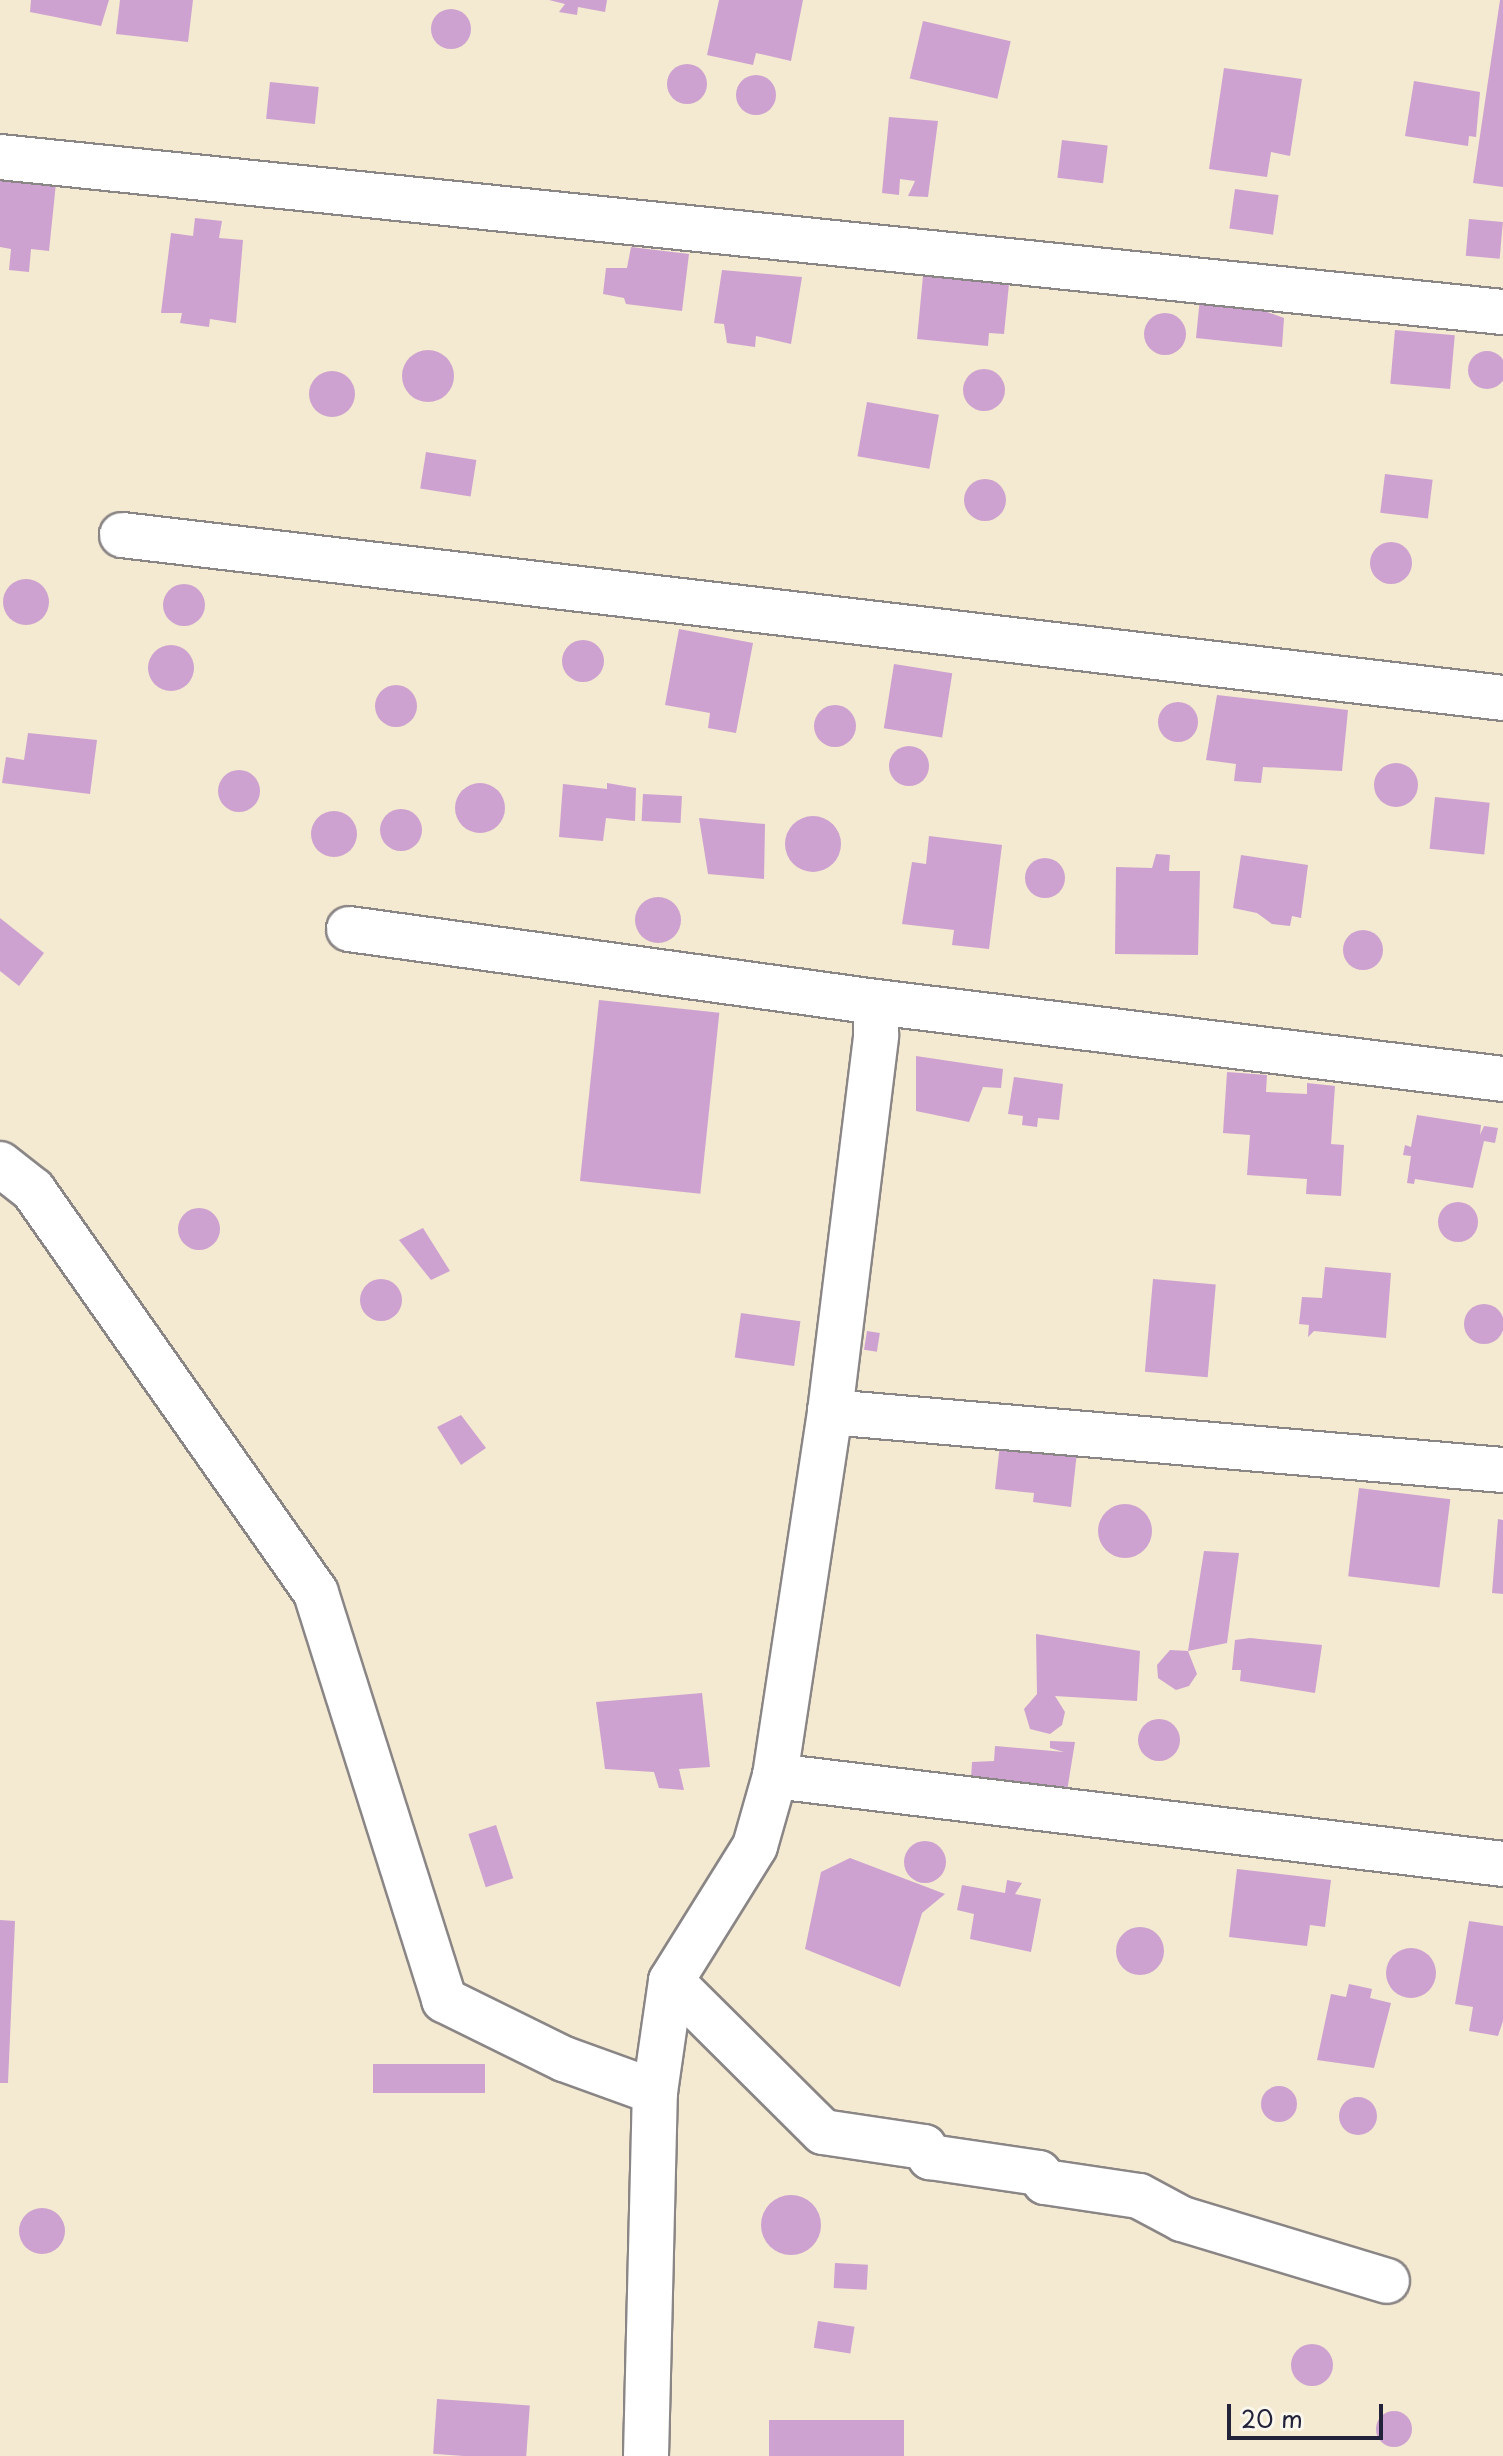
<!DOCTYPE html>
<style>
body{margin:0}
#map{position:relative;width:1503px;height:2456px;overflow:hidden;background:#f4e9d1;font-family:"Playpen Sans",sans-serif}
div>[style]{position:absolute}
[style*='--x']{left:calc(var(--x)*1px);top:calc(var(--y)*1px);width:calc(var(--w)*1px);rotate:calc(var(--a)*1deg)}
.building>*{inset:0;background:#cda2d0;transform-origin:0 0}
.round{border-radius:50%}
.roads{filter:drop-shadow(2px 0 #8b8686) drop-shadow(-2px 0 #8b8686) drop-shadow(0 2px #8b8686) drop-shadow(0 -2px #8b8686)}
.minor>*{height:44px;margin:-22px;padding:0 22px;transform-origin:22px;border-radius:22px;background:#fff}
span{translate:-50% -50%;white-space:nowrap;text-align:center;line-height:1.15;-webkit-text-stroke:7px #fbf7ec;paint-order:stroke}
.scale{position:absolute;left:1227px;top:2404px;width:156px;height:36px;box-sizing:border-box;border:4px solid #22223b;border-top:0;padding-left:10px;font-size:24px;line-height:28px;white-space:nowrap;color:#22223b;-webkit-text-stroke:6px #fbf7ec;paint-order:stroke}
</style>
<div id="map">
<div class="building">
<div style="clip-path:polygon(31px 0,109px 0,101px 26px,30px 12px)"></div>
<div style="clip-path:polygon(120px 0,193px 0,188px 42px,116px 34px)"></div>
<div style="clip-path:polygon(549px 0,607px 0,605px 12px,578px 7px,577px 15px,559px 12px,565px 4px)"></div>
<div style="clip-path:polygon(719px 0,803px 0,791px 61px,756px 53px,753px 65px,707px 55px)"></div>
<div style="clip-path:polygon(1500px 0,1503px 0,1503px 187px,1473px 183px)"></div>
<div class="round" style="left:431px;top:9px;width:40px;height:40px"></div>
<div style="left:923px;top:21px;width:90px;height:59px;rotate:13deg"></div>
<div class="round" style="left:667px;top:64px;width:40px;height:40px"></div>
<div style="clip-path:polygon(1224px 68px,1302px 79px,1290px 156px,1271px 152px,1267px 177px,1209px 169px)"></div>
<div class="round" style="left:736px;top:75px;width:40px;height:40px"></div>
<div style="clip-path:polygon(1414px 81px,1480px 92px,1476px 137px,1469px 136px,1468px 146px,1405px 136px)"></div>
<div style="left:270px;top:82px;width:49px;height:37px;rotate:6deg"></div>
<div style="clip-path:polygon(889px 117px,938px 121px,928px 197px,908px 196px,915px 181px,900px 179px,899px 195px,882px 193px)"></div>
<div style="left:1062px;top:140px;width:46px;height:38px;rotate:7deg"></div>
<div style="clip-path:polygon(0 178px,56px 183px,49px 251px,31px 249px,29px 272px,9px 270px,11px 249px,0 247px)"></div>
<div style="left:1235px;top:189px;width:44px;height:40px;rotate:8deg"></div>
<div style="clip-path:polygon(195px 218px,222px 221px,219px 238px,243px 240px,236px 323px,210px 319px,209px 327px,180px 323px,182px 313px,161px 313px,171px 233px,193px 236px)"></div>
<div style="left:1469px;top:219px;width:34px;height:37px;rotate:5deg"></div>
<div style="clip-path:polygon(631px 247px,689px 254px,682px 311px,626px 304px,624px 298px,603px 294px,606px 268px,627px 268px)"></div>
<div style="clip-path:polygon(722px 270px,802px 277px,791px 344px,756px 336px,755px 347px,727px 343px,724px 324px,714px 323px)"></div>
<div style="clip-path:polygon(923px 276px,1009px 284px,1004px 334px,989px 333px,988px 346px,917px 339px)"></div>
<div style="clip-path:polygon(1201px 288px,1284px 318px,1282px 347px,1196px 338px)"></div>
<div class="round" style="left:1144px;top:313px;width:42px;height:42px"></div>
<div style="left:1395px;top:330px;width:60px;height:54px;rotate:5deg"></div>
<div class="round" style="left:402px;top:350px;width:52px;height:52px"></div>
<div class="round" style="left:1468px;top:351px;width:38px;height:38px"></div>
<div class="round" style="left:963px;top:369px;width:42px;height:42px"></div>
<div class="round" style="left:309px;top:371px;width:46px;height:46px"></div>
<div style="left:867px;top:402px;width:73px;height:55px;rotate:10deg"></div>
<div style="left:426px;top:452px;width:51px;height:37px;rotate:9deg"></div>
<div style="left:1385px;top:474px;width:48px;height:39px;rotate:7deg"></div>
<div class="round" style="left:964px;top:479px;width:42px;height:42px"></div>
<div class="round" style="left:1370px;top:542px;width:42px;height:42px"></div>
<div class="round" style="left:3px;top:579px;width:46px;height:46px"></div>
<div class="round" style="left:163px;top:584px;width:42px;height:42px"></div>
<div style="clip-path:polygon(679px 629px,753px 643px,736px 733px,708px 728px,710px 713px,665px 705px)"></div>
<div class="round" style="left:562px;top:640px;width:42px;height:42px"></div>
<div class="round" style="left:148px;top:645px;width:46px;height:46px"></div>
<div style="left:894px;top:664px;width:59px;height:65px;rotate:9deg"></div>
<div class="round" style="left:375px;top:685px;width:42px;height:42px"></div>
<div style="clip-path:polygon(1217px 695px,1348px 710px,1342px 771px,1263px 767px,1261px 783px,1234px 781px,1236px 764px,1206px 760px)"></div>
<div class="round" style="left:1158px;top:702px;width:40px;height:40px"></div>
<div class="round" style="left:814px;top:705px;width:42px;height:42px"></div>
<div style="clip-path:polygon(28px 733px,97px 740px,90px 794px,2px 783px,6px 757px,24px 760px)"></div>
<div class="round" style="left:889px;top:746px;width:40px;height:40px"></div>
<div class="round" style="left:1374px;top:763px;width:44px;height:44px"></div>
<div class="round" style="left:218px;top:770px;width:42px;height:42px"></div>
<div style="clip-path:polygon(607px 783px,636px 788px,635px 821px,606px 818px,603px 841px,559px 837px,563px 784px,607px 789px)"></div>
<div class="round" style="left:455px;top:783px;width:50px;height:50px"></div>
<div style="left:643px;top:794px;width:39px;height:27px;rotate:3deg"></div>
<div style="left:1435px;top:797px;width:55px;height:52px;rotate:6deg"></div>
<div class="round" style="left:380px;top:809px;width:42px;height:42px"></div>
<div class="round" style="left:311px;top:811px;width:46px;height:46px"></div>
<div class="round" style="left:785px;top:816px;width:56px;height:56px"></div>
<div style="clip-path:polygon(699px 818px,765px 824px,764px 879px,708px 874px)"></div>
<div style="clip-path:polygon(929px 836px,1002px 845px,989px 949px,952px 945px,954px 930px,902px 924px,912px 862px,926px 864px)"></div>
<div style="clip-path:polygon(1156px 854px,1170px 855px,1169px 871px,1200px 871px,1198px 955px,1115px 954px,1116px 867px,1152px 868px)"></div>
<div style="clip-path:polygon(1241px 855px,1308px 865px,1301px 918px,1292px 916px,1290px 926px,1272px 924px,1257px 913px,1233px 908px)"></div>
<div class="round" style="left:1025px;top:858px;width:40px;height:40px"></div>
<div class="round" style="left:635px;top:897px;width:46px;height:46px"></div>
<div style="clip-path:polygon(0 918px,44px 953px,19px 986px,0 971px)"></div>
<div class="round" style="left:1343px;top:930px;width:40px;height:40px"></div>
<div style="left:599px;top:1000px;width:121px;height:182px;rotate:6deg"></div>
<div style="clip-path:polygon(916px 1056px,1003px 1069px,1001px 1088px,983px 1087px,969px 1122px,916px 1111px)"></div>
<div style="clip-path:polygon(1227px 1072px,1267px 1075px,1266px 1092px,1307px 1094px,1307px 1083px,1335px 1086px,1331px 1144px,1344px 1145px,1341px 1196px,1306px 1194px,1307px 1179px,1247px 1175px,1250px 1135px,1223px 1133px)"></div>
<div style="clip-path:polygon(1014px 1077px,1063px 1084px,1059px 1120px,1038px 1118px,1037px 1127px,1022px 1125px,1023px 1116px,1008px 1114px)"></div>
<div style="clip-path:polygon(1417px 1115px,1481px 1125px,1480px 1135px,1484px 1126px,1498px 1128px,1495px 1143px,1484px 1141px,1473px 1188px,1415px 1179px,1414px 1184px,1407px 1183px,1411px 1156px,1403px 1155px,1405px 1145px,1411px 1147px)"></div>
<div class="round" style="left:1438px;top:1202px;width:40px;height:40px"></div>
<div class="round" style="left:178px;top:1208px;width:42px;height:42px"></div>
<div style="clip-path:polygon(423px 1228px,450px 1271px,431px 1280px,399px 1240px)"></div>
<div style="clip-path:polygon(1325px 1267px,1391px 1273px,1386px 1338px,1314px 1331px,1308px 1337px,1309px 1325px,1299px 1324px,1302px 1297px,1322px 1298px)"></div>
<div style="left:1153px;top:1279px;width:63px;height:93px;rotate:5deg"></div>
<div class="round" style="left:360px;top:1279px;width:42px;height:42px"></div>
<div class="round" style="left:1464px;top:1304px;width:40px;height:40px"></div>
<div style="left:741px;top:1313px;width:60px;height:45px;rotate:8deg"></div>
<div style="left:867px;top:1331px;width:13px;height:19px;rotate:9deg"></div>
<div style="clip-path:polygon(461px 1415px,486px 1448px,461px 1465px,437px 1427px)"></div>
<div style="clip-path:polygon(1000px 1444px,1077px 1452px,1071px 1507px,1033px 1502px,1034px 1493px,995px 1489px)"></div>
<div style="left:1359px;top:1488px;width:92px;height:89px;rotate:7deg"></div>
<div class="round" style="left:1098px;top:1504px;width:54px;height:54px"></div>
<div style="clip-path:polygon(1498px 1519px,1503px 1520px,1503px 1594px,1492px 1593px)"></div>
<div style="clip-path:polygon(1204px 1551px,1239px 1553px,1227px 1643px,1188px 1651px,1197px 1674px,1189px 1686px,1176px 1690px,1158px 1678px,1157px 1665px,1170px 1650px,1188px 1651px)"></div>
<div style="clip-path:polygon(1036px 1634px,1140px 1651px,1137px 1701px,1055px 1696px,1065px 1712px,1062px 1725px,1050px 1734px,1030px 1729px,1024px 1709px,1037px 1694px)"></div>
<div style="clip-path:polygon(1250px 1638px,1322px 1645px,1315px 1693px,1240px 1681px,1241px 1670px,1232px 1670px,1235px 1640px)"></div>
<div style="clip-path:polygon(702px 1693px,710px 1767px,679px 1769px,684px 1790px,659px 1788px,654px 1772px,605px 1769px,596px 1702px)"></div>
<div class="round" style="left:1138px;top:1719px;width:42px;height:42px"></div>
<div style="clip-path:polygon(1050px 1741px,1075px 1742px,1067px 1791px,971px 1780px,972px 1762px,994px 1761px,995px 1746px,1064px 1752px,1050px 1748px)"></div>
<div style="left:496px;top:1825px;width:56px;height:29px;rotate:72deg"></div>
<div class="round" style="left:904px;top:1841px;width:42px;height:42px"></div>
<div style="clip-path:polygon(850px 1858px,945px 1894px,922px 1913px,900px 1987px,805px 1949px,821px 1872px)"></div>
<div style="clip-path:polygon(1237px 1869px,1331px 1880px,1325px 1927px,1310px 1925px,1307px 1946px,1229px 1937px)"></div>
<div style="clip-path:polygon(1007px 1880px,1022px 1883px,1015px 1894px,1041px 1899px,1031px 1952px,970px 1939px,974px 1914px,957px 1910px,962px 1885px,1005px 1893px)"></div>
<div style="clip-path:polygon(0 1920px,15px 1921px,8px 2083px,0 2083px)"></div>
<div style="clip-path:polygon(1469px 1921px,1503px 1926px,1503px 2021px,1498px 2036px,1469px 2031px,1473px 2007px,1455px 2004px)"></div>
<div class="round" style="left:1116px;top:1927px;width:48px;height:48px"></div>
<div class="round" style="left:1386px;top:1948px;width:50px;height:50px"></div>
<div style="clip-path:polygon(1349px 1984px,1372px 1989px,1370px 1998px,1391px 2003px,1374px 2068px,1317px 2060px,1331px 1994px,1346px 1997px)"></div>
<div style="left:373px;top:2064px;width:112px;height:29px"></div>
<div class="round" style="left:1261px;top:2086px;width:36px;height:36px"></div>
<div class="round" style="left:1339px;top:2097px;width:38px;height:38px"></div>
<div class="round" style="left:761px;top:2195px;width:60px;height:60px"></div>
<div class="round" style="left:19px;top:2208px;width:46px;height:46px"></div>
<div style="left:835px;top:2263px;width:33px;height:25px;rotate:3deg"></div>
<div style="left:818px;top:2321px;width:37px;height:27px;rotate:9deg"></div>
<div class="round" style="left:1291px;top:2344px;width:42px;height:42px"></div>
<div style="left:437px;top:2399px;width:93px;height:55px;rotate:4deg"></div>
<div class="round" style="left:1376px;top:2411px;width:36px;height:36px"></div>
<div style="left:769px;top:2420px;width:135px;height:36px"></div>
</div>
<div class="roads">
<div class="minor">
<div style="--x:0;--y:157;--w:1511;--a:5.89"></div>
<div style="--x:122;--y:535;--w:1391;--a:6.73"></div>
<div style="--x:349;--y:929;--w:532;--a:7.89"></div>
<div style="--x:876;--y:1002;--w:632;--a:7"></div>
<div style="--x:0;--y:1164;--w:42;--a:38.2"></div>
<div style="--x:33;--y:1190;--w:492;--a:54.9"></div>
<div style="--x:316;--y:1593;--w:427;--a:72.5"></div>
<div style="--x:444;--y:2000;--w:134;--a:26.2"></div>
<div style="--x:564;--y:2059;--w:97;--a:19.9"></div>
<div style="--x:830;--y:1412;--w:675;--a:4.93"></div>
<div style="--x:775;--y:1776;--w:733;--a:6.89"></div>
<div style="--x:671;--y:1981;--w:214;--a:44.8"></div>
<div style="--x:823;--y:2132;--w:102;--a:8.4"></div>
<div style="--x:924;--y:2147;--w:12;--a:59"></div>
<div style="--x:930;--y:2157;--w:110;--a:8.4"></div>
<div style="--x:1039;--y:2173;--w:11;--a:56"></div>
<div style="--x:1045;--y:2182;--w:95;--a:8.5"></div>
<div style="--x:1139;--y:2196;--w:49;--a:28.1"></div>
<div style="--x:1182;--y:2219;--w:214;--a:16.8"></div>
<div style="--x:646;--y:2456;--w:364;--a:-88.6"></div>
<div style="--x:655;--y:2092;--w:112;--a:-81.8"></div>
<div style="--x:671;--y:1981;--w:159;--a:-58.1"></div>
<div style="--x:755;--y:1846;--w:73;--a:-74.1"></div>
<div style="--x:775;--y:1776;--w:368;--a:-81.4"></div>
<div style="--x:830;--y:1412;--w:380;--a:-83"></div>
<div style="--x:876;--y:1035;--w:33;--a:-90"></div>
</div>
</div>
<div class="scale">20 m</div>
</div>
